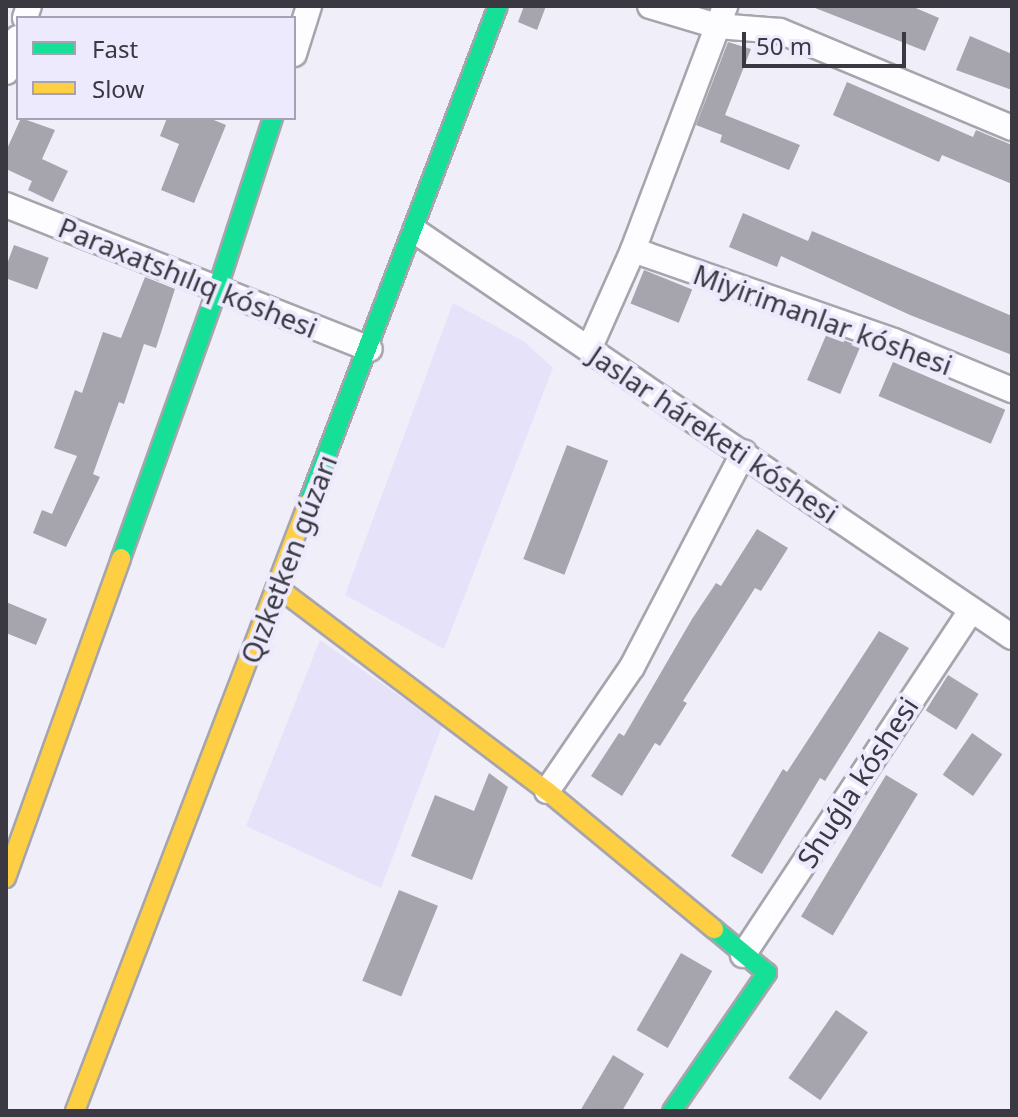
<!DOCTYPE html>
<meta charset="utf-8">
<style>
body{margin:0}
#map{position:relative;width:1018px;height:1117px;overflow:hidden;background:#f0eef8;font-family:"Noto Sans",sans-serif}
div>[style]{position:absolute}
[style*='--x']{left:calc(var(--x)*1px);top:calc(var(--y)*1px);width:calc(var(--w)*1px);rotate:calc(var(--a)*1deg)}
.green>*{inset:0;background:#e5e2fa}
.building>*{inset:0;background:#a6a4ad;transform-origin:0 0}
.roads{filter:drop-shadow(2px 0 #a6a5ad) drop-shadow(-2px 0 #a6a5ad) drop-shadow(0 2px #a6a5ad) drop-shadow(0 -2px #a6a5ad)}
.street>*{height:24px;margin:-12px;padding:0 12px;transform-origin:12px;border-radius:12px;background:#fdfcfe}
.fast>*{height:18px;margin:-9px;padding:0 9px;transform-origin:9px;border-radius:9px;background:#16e098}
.slow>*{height:18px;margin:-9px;padding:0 9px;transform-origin:9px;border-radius:9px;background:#ffcf43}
span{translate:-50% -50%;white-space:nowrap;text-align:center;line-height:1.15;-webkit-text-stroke:8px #eceafc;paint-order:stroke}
.street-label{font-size:28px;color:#3a3941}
.frame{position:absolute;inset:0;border:8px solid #3a3941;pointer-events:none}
.legend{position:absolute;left:16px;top:16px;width:280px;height:104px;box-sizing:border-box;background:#eceafc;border:2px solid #a5a3b1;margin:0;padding:10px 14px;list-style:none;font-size:24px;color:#3a3941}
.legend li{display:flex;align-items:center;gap:16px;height:40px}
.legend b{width:40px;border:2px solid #a5a3b1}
.scale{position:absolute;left:742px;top:32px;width:164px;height:36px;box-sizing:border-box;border:4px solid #3a3941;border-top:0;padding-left:10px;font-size:24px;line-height:28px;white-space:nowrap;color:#3a3941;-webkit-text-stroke:6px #eceafc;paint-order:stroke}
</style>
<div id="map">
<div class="green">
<div style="clip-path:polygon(453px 303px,523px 341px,553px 368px,444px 649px,345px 595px)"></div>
<div style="clip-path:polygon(320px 640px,442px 726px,381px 888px,246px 826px)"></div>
</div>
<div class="building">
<div style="clip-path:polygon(524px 6px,546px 6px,537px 30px,518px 22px)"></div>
<div style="clip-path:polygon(810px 6px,911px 6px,939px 18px,925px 51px)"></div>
<div style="clip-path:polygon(970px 36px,1012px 54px,1012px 90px,956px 70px)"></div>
<div style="clip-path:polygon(728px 42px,751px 49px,725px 115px,800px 145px,789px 170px,720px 142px,722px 135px,696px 125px)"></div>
<div style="clip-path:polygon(847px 82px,973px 137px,976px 130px,1012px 145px,1012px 184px,942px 155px,939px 162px,833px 115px)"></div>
<div style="clip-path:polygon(21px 118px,55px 130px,42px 159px,68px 171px,53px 202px,28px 190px,32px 181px,6px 169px,6px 151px)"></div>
<div style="clip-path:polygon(167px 118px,209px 118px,226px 125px,194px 203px,161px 190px,179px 144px,160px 136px)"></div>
<div style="clip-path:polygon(743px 213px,808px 241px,812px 231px,1012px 316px,1012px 355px,910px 315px,781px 256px,777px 267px,729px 247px)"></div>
<div style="left:14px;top:245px;width:37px;height:34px;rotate:20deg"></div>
<div style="left:644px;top:270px;width:52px;height:36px;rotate:22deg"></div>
<div style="clip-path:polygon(145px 277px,175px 289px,156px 348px,144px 344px,124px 404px,119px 402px,93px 474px,100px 477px,66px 547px,33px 533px,42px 510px,52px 514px,77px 456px,54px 448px,75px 390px,82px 393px,103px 332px,121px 338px)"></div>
<div style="left:827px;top:333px;width:36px;height:51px;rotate:23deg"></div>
<div style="left:893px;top:362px;width:122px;height:37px;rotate:23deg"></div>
<div style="left:567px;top:445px;width:44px;height:122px;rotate:21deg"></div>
<div style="clip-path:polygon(757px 529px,788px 548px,761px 591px,755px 588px,683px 701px,687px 703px,660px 746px,655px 743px,622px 796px,591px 776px,619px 733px,624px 736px,692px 619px,716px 583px,721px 586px)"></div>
<div style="clip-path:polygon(6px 602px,47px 619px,36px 645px,6px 633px)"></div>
<div style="clip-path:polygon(879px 631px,909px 648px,825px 781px,820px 778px,762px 874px,731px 856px,783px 769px,787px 772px)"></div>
<div style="left:948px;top:675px;width:36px;height:42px;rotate:32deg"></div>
<div style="left:972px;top:733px;width:37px;height:51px;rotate:35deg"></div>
<div style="clip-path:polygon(489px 773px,508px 787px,472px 880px,411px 856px,435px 795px,474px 811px)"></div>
<div style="left:886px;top:775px;width:37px;height:165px;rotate:31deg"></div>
<div style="left:399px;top:890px;width:42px;height:98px;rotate:22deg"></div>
<div style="left:681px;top:953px;width:36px;height:89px;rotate:30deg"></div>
<div style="left:836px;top:1010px;width:39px;height:83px;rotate:35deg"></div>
<div style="clip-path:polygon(613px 1055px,644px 1074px,622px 1111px,580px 1111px)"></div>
</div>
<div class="roads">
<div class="street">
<div style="--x:650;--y:6;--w:70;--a:16.6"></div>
<div style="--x:717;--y:26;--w:63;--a:4.5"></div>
<div style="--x:780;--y:31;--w:251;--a:22.7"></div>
<div style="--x:25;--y:18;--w:13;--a:-72"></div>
<div style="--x:294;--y:54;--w:50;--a:-72.6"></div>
<div style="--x:6;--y:72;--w:36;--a:-71"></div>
<div style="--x:6;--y:205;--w:391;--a:21.6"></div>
<div style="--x:415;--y:231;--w:722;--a:34.22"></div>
<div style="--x:633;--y:250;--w:276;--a:19.2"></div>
<div style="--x:894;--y:341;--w:128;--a:22.6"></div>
<div style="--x:589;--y:349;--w:108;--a:-66"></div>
<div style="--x:633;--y:250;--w:261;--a:-69.3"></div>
<div style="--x:547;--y:791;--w:150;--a:-55.6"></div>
<div style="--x:632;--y:667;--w:242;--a:-62.5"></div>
<div style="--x:743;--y:955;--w:414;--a:-56.5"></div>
</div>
<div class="fast">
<div style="--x:308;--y:503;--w:532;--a:-69.08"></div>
<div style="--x:121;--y:558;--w:288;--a:-70.3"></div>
<div style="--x:218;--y:287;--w:178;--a:-72"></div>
<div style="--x:672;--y:1111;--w:168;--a:-55.5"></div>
<div style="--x:767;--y:973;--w:69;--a:-140.3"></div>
</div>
<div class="slow">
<div style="--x:277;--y:587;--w:338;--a:37.1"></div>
<div style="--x:547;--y:791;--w:217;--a:39.6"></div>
<div style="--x:6;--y:878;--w:340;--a:-70.2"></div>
<div style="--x:75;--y:1111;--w:651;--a:-69.03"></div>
</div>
</div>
<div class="street-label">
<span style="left:188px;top:277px;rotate:22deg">Paraxatshılıq kóshesi</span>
<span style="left:823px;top:319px;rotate:20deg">Miyirimanlar kóshesi</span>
<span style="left:714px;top:434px;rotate:34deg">Jaslar háreketi kóshesi</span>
<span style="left:288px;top:559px;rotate:-69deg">Qızketken gúzarı</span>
<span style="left:857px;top:782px;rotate:-57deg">Shuǵla kóshesi</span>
</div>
<div class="frame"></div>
<ul class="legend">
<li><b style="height:10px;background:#16e098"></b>Fast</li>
<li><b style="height:10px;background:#ffcf43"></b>Slow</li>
</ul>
<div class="scale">50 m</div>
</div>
